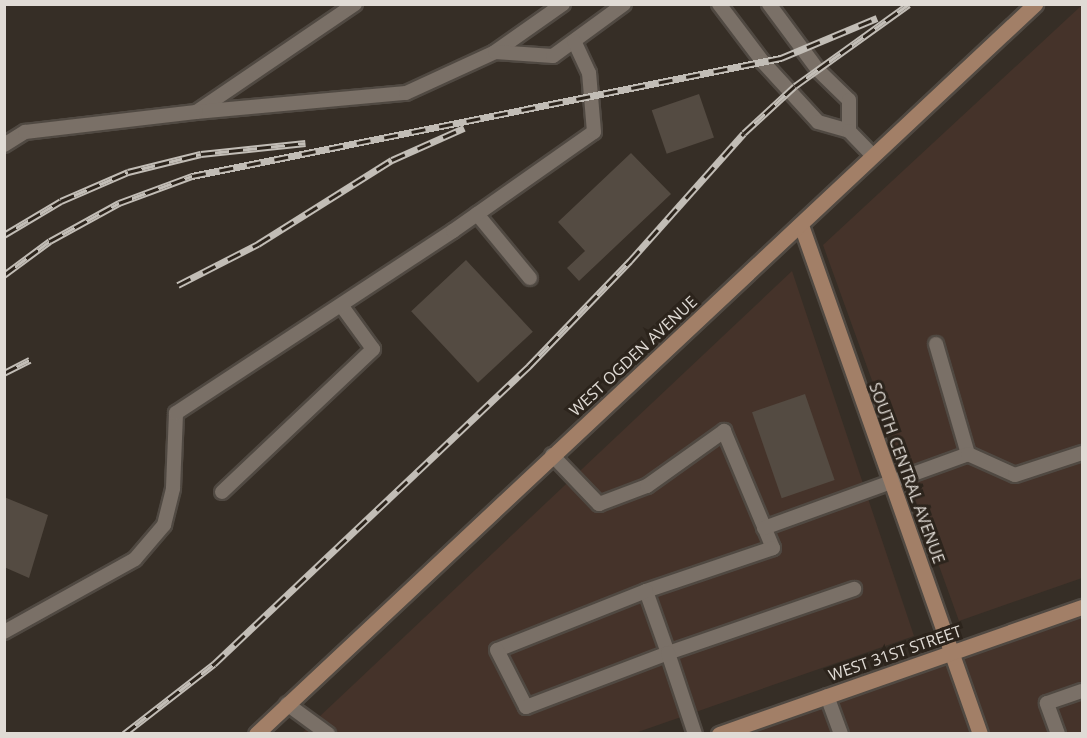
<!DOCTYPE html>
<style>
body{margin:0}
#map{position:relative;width:1087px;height:738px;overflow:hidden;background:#362e26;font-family:"Open Sans",sans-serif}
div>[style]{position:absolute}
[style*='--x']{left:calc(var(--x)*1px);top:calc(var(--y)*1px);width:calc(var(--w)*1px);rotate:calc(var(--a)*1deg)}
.industrial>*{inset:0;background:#45332a}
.building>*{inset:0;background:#544b42;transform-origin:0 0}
.roads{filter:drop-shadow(2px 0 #504942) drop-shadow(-2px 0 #504942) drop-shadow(0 2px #504942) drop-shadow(0 -2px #504942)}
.service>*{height:14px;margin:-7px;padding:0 7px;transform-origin:7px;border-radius:7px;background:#7a7067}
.secondary>*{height:15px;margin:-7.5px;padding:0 7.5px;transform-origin:7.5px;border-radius:7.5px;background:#a27f67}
.rail>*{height:7px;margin-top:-3.5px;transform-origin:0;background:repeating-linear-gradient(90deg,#2c241c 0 14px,#c2bdb6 0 28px);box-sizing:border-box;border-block:2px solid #c2bdb6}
span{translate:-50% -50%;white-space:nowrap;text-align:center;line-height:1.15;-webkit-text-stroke:6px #2c241c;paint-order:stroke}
.street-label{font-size:16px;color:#e0dbd5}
.frame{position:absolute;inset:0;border:6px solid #e0dbd5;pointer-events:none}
</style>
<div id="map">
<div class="industrial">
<div style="clip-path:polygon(1082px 5px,1082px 578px,959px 621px,823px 245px)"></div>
<div style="clip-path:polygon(792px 271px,914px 636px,635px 733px,301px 734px)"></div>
<div style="clip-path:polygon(1082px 613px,1082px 733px,736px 733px)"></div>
</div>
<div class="building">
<div style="left:699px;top:94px;width:46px;height:50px;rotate:71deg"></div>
<div style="clip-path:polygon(631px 153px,671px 194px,579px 281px,567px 268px,585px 251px,558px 222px)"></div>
<div style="left:466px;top:260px;width:98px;height:75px;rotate:47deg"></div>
<div style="left:805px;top:394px;width:91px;height:56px;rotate:71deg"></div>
<div style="clip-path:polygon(4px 497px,48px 515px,29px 578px,4px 567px)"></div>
</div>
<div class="roads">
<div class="service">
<div style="--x:355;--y:4;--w:192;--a:145.8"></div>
<div style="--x:196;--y:112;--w:211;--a:-5.2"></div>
<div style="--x:406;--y:93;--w:98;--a:-24.7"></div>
<div style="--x:563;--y:4;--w:83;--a:144.8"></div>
<div style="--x:495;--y:52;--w:58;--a:3.9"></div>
<div style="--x:553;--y:56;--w:88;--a:-36.2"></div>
<div style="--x:719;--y:4;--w:73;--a:52.8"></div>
<div style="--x:763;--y:62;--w:81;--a:47.5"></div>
<div style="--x:818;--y:122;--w:32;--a:16"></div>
<div style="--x:769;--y:4;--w:82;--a:53.4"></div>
<div style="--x:818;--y:70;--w:43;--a:44.1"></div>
<div style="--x:849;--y:100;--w:31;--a:90"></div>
<div style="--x:849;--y:131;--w:35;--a:46"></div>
<div style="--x:4;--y:145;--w:25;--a:-32"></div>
<div style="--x:25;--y:132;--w:172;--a:-6.7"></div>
<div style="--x:477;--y:214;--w:83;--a:50.4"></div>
<div style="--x:936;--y:344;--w:115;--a:73.8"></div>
<div style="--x:552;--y:455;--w:68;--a:46.2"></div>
<div style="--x:599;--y:504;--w:51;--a:-20.6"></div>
<div style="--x:647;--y:486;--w:95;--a:-35.5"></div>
<div style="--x:724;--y:431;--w:127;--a:67.3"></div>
<div style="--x:773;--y:548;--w:134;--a:161.3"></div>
<div style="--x:646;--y:591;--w:66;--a:70.5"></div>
<div style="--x:668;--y:653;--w:197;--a:-19"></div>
<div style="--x:222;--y:492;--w:208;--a:-43.4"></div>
<div style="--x:373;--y:349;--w:54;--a:-126"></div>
<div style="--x:764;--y:528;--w:217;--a:-19.9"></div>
<div style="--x:968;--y:454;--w:51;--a:24.1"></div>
<div style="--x:1015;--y:475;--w:71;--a:-18.2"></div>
<div style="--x:646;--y:591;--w:160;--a:158.4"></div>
<div style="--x:497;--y:650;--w:64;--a:63"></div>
<div style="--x:526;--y:707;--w:152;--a:-20.8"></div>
<div style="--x:668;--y:653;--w:85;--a:71.6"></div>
<div style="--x:4;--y:632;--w:150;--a:-29.1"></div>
<div style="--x:135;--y:559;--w:45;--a:-49.5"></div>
<div style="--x:164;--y:525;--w:38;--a:-76"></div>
<div style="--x:173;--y:488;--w:75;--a:-87.7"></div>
<div style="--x:176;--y:413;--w:331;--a:-33.3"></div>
<div style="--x:453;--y:231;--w:172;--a:-35.1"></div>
<div style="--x:594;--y:132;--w:59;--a:-94.8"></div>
<div style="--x:589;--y:73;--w:35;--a:-115"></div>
<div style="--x:827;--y:696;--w:40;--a:69.8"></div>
<div style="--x:287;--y:704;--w:51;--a:36.2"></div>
<div style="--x:1058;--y:734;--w:33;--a:-110"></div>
<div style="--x:1047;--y:703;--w:37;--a:-19"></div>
</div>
<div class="secondary">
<div style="--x:801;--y:225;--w:540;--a:70.62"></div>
<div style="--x:256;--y:734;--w:1068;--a:-43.14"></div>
<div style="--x:719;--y:734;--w:385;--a:-19.3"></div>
</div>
</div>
<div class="rail">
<div style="--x:4;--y:235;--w:66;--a:-30.8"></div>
<div style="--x:61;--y:201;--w:73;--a:-23.4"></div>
<div style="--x:128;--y:172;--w:75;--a:-13.9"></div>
<div style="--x:201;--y:154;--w:105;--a:-6"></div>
<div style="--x:4;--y:275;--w:57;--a:-36.5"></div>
<div style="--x:50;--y:241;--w:79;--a:-28.8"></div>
<div style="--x:119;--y:203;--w:78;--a:-20.3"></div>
<div style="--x:192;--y:176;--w:601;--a:-11.33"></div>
<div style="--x:781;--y:58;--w:104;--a:-22.6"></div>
<div style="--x:178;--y:285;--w:90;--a:-27.1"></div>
<div style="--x:258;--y:244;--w:158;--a:-32.1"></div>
<div style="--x:392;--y:160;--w:79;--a:-24"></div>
<div style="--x:4;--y:373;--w:29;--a:-27"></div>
<div style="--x:124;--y:734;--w:114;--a:-37.9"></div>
<div style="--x:214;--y:664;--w:434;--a:-43.4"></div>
<div style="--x:529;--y:366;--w:146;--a:-46.1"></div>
<div style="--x:630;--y:261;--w:171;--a:-48.3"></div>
<div style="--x:744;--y:133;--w:69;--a:-42.7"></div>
<div style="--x:795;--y:86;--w:140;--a:-35.7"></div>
</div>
<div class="street-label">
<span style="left:633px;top:356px;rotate:-43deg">WEST OGDEN AVENUE</span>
<span style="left:907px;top:473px;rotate:70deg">SOUTH CENTRAL AVENUE</span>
<span style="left:895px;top:653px;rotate:-19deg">WEST 31ST STREET</span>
</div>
<div class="frame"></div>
</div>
